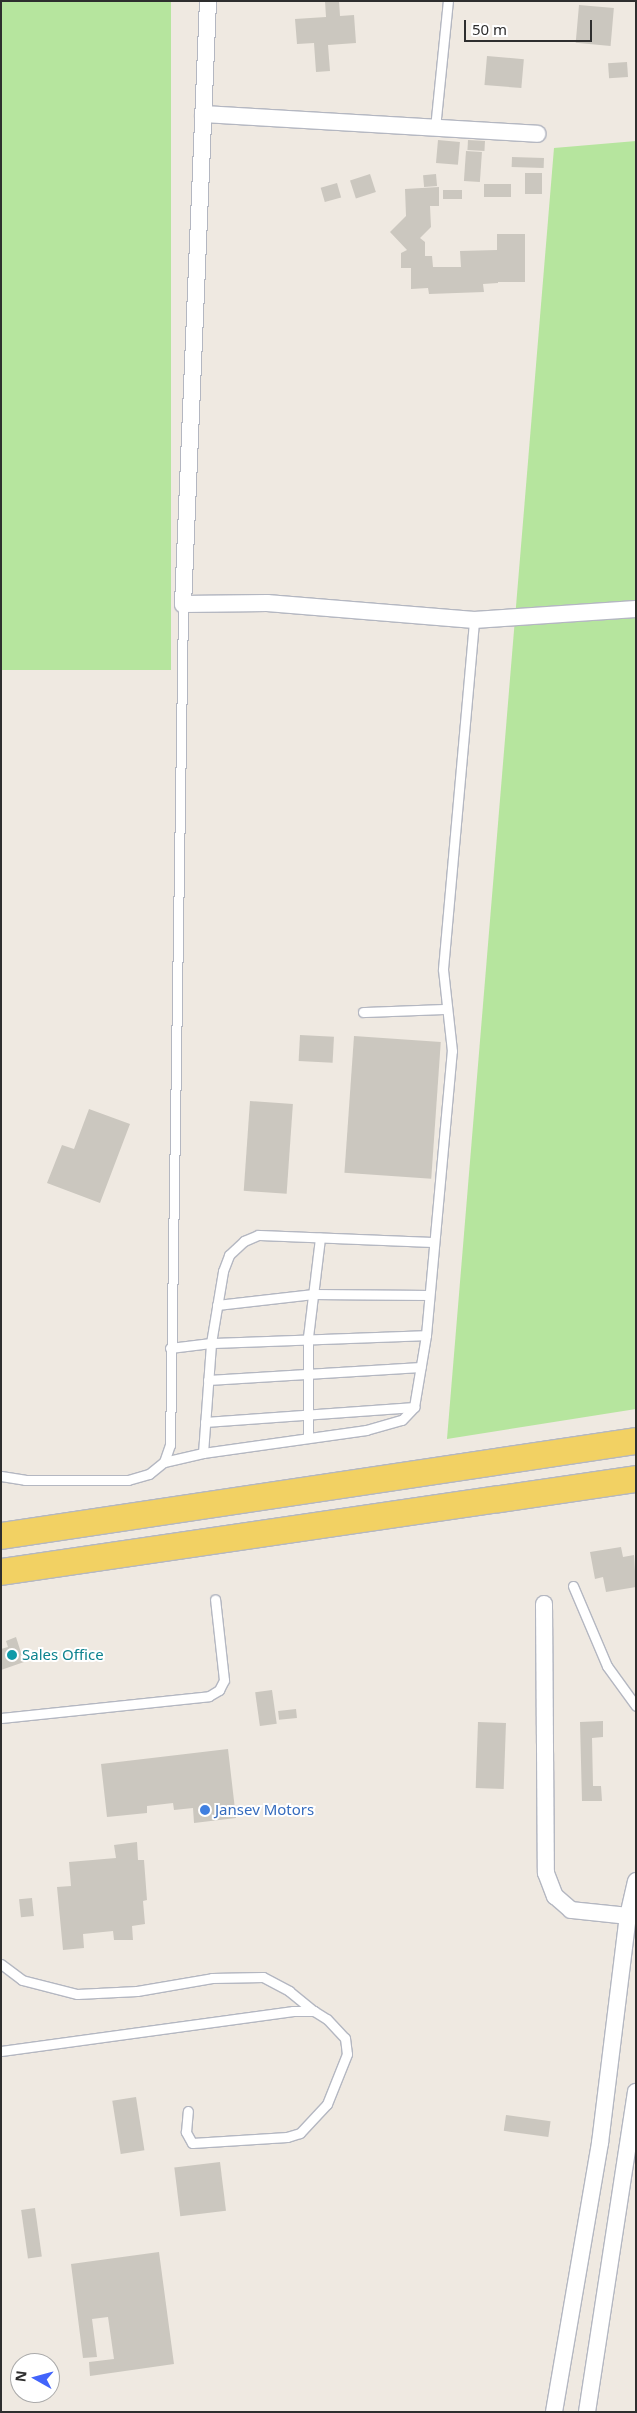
<!DOCTYPE html>
<style>
body{margin:0}
#map{position:relative;width:637px;height:2413px;overflow:hidden;background:#efe9e1;font-family:"Noto Sans",sans-serif}
div>[style]{position:absolute}
[style*='--x']{left:calc(var(--x)*1px);top:calc(var(--y)*1px);width:calc(var(--w)*1px);rotate:calc(var(--a)*1deg)}
.green>*{inset:0;background:#b6e59e;transform-origin:0 0}
.building>*{inset:0;background:#cbc7bf;transform-origin:0 0}
.roads{filter:drop-shadow(1px 0 #b4b7c1) drop-shadow(-1px 0 #b4b7c1) drop-shadow(0 1px #b4b7c1) drop-shadow(0 -1px #b4b7c1)}
.lane>*{height:9px;margin:-4.5px;padding:0 4.5px;transform-origin:4.5px;border-radius:4.5px;background:#fff}
.street>*{height:16px;margin:-8px;padding:0 8px;transform-origin:8px;border-radius:8px;background:#fff}
.primary>*{height:26px;margin:-13px;padding:0 13px;transform-origin:13px;border-radius:13px;background:#f2d163}
.dots>*{width:14px;height:14px;translate:-50% -50%;box-sizing:border-box;border:2px solid #fff;border-radius:50%}
span{translate:-50% -50%;white-space:nowrap;text-align:center;line-height:1.15;-webkit-text-stroke:4px #fff;paint-order:stroke}
.culture-label{font-size:15px;color:#0d838f}
.left{translate:0 -50%;text-align:left}
.shop-label{font-size:15px;color:#366cbe}
.frame{position:absolute;inset:0;border:2px solid #2e2e2e;pointer-events:none}
.north{position:absolute;left:10px;top:2353px;width:50px;height:50px;box-sizing:border-box;background:#fff;border:1px solid #ababab;border-radius:50%;rotate:277deg;font-size:14px;font-weight:700;line-height:20px;text-align:center;color:#2e2e2e}
.north::after{content:'';display:block;margin:auto;width:18px;height:22px;background:#4264fb;clip-path:polygon(50% 0,100% 100%,50% 72%,0 100%)}
.scale{position:absolute;left:464px;top:20px;width:128px;height:22px;box-sizing:border-box;border:2px solid #2e2e2e;border-top:0;padding-left:6px;font-size:15px;line-height:18px;white-space:nowrap;color:#2e2e2e;-webkit-text-stroke:4px #fff;paint-order:stroke}
</style>
<div id="map">
<div class="green">
<div style="left:1px;top:1px;width:170px;height:669px"></div>
<div style="clip-path:polygon(636px 141px,636px 1409px,447px 1439px,554px 148px)"></div>
</div>
<div class="building">
<div style="clip-path:polygon(325px 1px,339px 1px,340px 16px,354px 15px,356px 43px,328px 45px,330px 71px,316px 72px,314px 43px,297px 44px,295px 19px,326px 17px)"></div>
<div style="left:579px;top:5px;width:35px;height:38px;rotate:5deg"></div>
<div style="left:487px;top:56px;width:37px;height:29px;rotate:5deg"></div>
<div style="left:627px;top:62px;width:15px;height:19px;rotate:86deg"></div>
<div style="left:438px;top:140px;width:22px;height:23px;rotate:5deg"></div>
<div style="left:468px;top:140px;width:17px;height:10px;rotate:3deg"></div>
<div style="left:466px;top:151px;width:16px;height:30px;rotate:4deg"></div>
<div style="left:512px;top:157px;width:32px;height:10px;rotate:2deg"></div>
<div style="left:525px;top:173px;width:17px;height:21px"></div>
<div style="left:370px;top:174px;width:19px;height:21px;rotate:72deg"></div>
<div style="left:436px;top:174px;width:12px;height:13px;rotate:85deg"></div>
<div style="left:337px;top:183px;width:15px;height:17px;rotate:74deg"></div>
<div style="left:484px;top:184px;width:27px;height:13px"></div>
<div style="clip-path:polygon(439px 187px,439px 206px,430px 206px,431px 227px,420px 238px,425px 242px,425px 256px,432px 256px,433px 267px,461px 267px,460px 251px,497px 250px,498px 283px,483px 284px,484px 292px,429px 294px,428px 288px,411px 289px,411px 268px,401px 268px,401px 253px,407px 250px,390px 232px,406px 216px,405px 189px)"></div>
<div style="left:443px;top:190px;width:19px;height:9px"></div>
<div style="left:497px;top:234px;width:28px;height:48px"></div>
<div style="left:300px;top:1035px;width:34px;height:26px;rotate:3deg"></div>
<div style="left:354px;top:1036px;width:87px;height:137px;rotate:4deg"></div>
<div style="left:250px;top:1101px;width:43px;height:90px;rotate:4deg"></div>
<div style="clip-path:polygon(89px 1109px,130px 1124px,100px 1203px,47px 1183px,62px 1145px,74px 1149px)"></div>
<div style="clip-path:polygon(621px 1547px,623px 1557px,634px 1555px,636px 1587px,606px 1592px,603px 1577px,595px 1579px,590px 1552px)"></div>
<div style="clip-path:polygon(16px 1637px,24px 1662px,1px 1670px,1px 1649px,8px 1647px,6px 1641px)"></div>
<div style="left:272px;top:1690px;width:34px;height:17px;rotate:82deg"></div>
<div style="left:296px;top:1709px;width:9px;height:18px;rotate:84deg"></div>
<div style="clip-path:polygon(603px 1721px,603px 1737px,592px 1738px,593px 1786px,601px 1786px,602px 1801px,582px 1801px,580px 1722px)"></div>
<div style="left:478px;top:1722px;width:28px;height:66px;rotate:2deg"></div>
<div style="clip-path:polygon(228px 1749px,236px 1818px,194px 1823px,193px 1808px,174px 1810px,173px 1803px,147px 1806px,147px 1813px,107px 1817px,101px 1764px)"></div>
<div style="clip-path:polygon(137px 1842px,138px 1860px,144px 1860px,147px 1900px,143px 1901px,145px 1924px,132px 1926px,133px 1940px,114px 1940px,113px 1931px,83px 1934px,84px 1948px,63px 1950px,57px 1887px,71px 1886px,69px 1862px,116px 1858px,114px 1845px)"></div>
<div style="left:32px;top:1898px;width:18px;height:13px;rotate:84deg"></div>
<div style="left:136px;top:2097px;width:54px;height:24px;rotate:81deg"></div>
<div style="left:506px;top:2115px;width:45px;height:16px;rotate:8deg"></div>
<div style="left:220px;top:2162px;width:49px;height:46px;rotate:83deg"></div>
<div style="left:35px;top:2208px;width:49px;height:14px;rotate:82deg"></div>
<div style="clip-path:polygon(159px 2252px,174px 2364px,90px 2376px,89px 2362px,114px 2359px,108px 2317px,92px 2319px,97px 2357px,83px 2358px,71px 2264px)"></div>
</div>
<div class="roads">
<div class="lane">
<div style="--x:435;--y:128;--w:128;--a:-84.2"></div>
<div style="--x:363;--y:1012;--w:83;--a:-2.1"></div>
<div style="--x:217;--y:1305;--w:97;--a:-6.5"></div>
<div style="--x:313;--y:1294;--w:116;--a:0.5"></div>
<div style="--x:170;--y:1348;--w:41;--a:-7"></div>
<div style="--x:211;--y:1343;--w:73;--a:-80.5"></div>
<div style="--x:223;--y:1271;--w:17;--a:-69"></div>
<div style="--x:229;--y:1255;--w:21;--a:-43"></div>
<div style="--x:244;--y:1241;--w:15;--a:-23"></div>
<div style="--x:258;--y:1235;--w:176;--a:2.3"></div>
<div style="--x:208;--y:1380;--w:213;--a:-3.5"></div>
<div style="--x:205;--y:1422;--w:210;--a:-4.1"></div>
<div style="--x:308;--y:1438;--w:101;--a:-90"></div>
<div style="--x:308;--y:1337;--w:100;--a:-83.1"></div>
<div style="--x:203;--y:1453;--w:165;--a:-8"></div>
<div style="--x:366;--y:1430;--w:37;--a:-16"></div>
<div style="--x:402;--y:1420;--w:18;--a:-47"></div>
<div style="--x:414;--y:1407;--w:73;--a:-80.5"></div>
<div style="--x:426;--y:1335;--w:285;--a:-84.8"></div>
<div style="--x:452;--y:1051;--w:82;--a:-96.3"></div>
<div style="--x:443;--y:969;--w:350;--a:-84.9"></div>
<div style="--x:164;--y:1462;--w:40;--a:-13"></div>
<div style="--x:203;--y:1453;--w:110;--a:-85.8"></div>
<div style="--x:211;--y:1343;--w:215;--a:-2.1"></div>
<div style="--x:1;--y:1476;--w:24;--a:9"></div>
<div style="--x:25;--y:1480;--w:103;--a:0"></div>
<div style="--x:128;--y:1480;--w:22;--a:-16"></div>
<div style="--x:149;--y:1474;--w:19;--a:-39"></div>
<div style="--x:164;--y:1462;--w:18;--a:-71"></div>
<div style="--x:170;--y:1445;--w:841;--a:-89.11"></div>
<div style="--x:573;--y:1586;--w:87;--a:67"></div>
<div style="--x:607;--y:1666;--w:49;--a:54.1"></div>
<div style="--x:1;--y:1718;--w:209;--a:-6"></div>
<div style="--x:209;--y:1696;--w:12;--a:-31"></div>
<div style="--x:219;--y:1690;--w:11;--a:-63"></div>
<div style="--x:224;--y:1680;--w:81;--a:-96.3"></div>
<div style="--x:1;--y:1964;--w:26;--a:37"></div>
<div style="--x:22;--y:1980;--w:57;--a:14.3"></div>
<div style="--x:77;--y:1994;--w:60;--a:-2.9"></div>
<div style="--x:137;--y:1991;--w:76;--a:-9.8"></div>
<div style="--x:212;--y:1978;--w:51;--a:-1.1"></div>
<div style="--x:263;--y:1977;--w:30;--a:28"></div>
<div style="--x:289;--y:1991;--w:32;--a:39"></div>
<div style="--x:1;--y:2051;--w:295;--a:-7.8"></div>
<div style="--x:293;--y:2011;--w:21;--a:0"></div>
<div style="--x:314;--y:2011;--w:15;--a:32"></div>
<div style="--x:327;--y:2019;--w:26;--a:47"></div>
<div style="--x:345;--y:2038;--w:16;--a:83"></div>
<div style="--x:347;--y:2054;--w:54;--a:111.8"></div>
<div style="--x:327;--y:2104;--w:40;--a:133"></div>
<div style="--x:300;--y:2133;--w:14;--a:163"></div>
<div style="--x:287;--y:2137;--w:95;--a:176.4"></div>
<div style="--x:192;--y:2143;--w:13;--a:-119"></div>
<div style="--x:186;--y:2132;--w:21;--a:-85"></div>
</div>
<div class="street">
<div style="--x:208;--y:1;--w:604;--a:92.37"></div>
<div style="--x:183;--y:604;--w:84;--a:-0.7"></div>
<div style="--x:267;--y:603;--w:208;--a:4.7"></div>
<div style="--x:474;--y:620;--w:162;--a:-3.9"></div>
<div style="--x:203;--y:114;--w:335;--a:3.4"></div>
<div style="--x:544;--y:1604;--w:269;--a:89.6"></div>
<div style="--x:546;--y:1873;--w:25;--a:69"></div>
<div style="--x:555;--y:1896;--w:21;--a:41"></div>
<div style="--x:571;--y:1910;--w:57;--a:6"></div>
<div style="--x:554;--y:2412;--w:273;--a:-80.3"></div>
<div style="--x:600;--y:2143;--w:229;--a:-83"></div>
<div style="--x:628;--y:1916;--w:36;--a:-77"></div>
<div style="--x:587;--y:2412;--w:324;--a:-81.3"></div>
</div>
<div class="primary">
<div style="--x:1;--y:1536;--w:642;--a:-8.51"></div>
<div style="--x:1;--y:1572;--w:642;--a:-8.33"></div>
</div>
</div>
<div class="dots">
<div style="left:12px;top:1655px;background:#0f9aa8"></div>
<div style="left:205px;top:1810px;background:#3f7fe0"></div>
</div>
<div class="culture-label">
<span class="left" style="left:22px;top:1655px">Sales Office</span>
</div>
<div class="shop-label">
<span class="left" style="left:215px;top:1810px">Jansev Motors</span>
</div>
<div class="frame"></div>
<div class="north">N</div>
<div class="scale">50 m</div>
</div>
